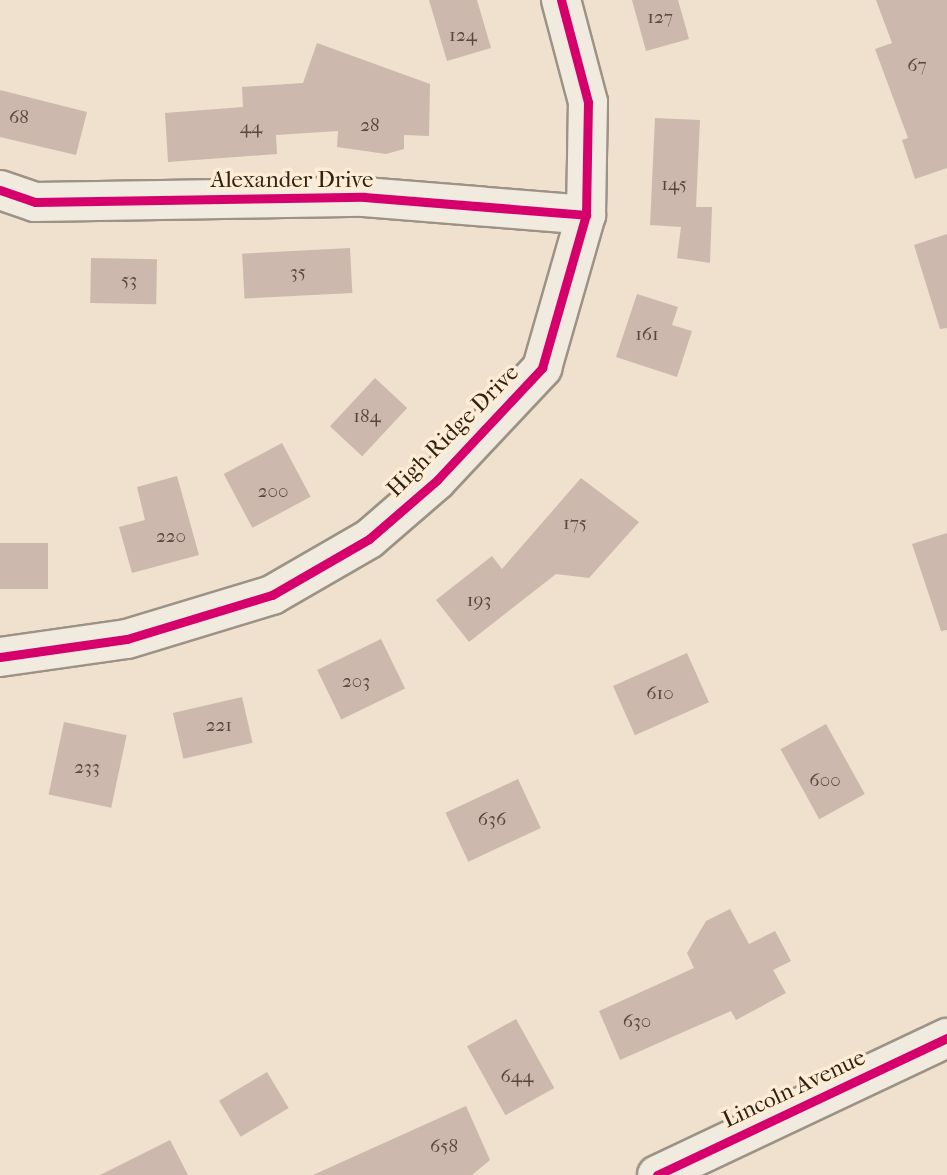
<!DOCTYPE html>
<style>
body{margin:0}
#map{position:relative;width:947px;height:1175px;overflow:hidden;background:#efe1cd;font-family:"IM FELL French Canon",serif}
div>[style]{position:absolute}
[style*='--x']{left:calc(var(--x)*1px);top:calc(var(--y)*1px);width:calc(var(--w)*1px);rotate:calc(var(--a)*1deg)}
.building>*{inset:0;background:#cdb8ad;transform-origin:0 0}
.roads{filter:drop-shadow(2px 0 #9c9286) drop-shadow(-2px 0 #9c9286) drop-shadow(0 2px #9c9286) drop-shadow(0 -2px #9c9286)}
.street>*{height:38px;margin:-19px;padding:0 19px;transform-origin:19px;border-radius:19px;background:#f1eadf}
.cycleway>*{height:9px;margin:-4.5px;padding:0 4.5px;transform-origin:4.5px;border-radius:4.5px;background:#d6006c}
span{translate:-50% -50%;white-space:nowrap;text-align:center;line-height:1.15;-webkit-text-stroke:7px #feedd5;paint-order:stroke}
.number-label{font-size:19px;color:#59473b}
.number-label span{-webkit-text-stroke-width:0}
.street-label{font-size:23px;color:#322115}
</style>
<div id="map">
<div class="building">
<div style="clip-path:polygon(429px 0,477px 0,491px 48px,447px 61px)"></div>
<div style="clip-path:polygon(632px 0,678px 0,689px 39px,646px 51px)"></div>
<div style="clip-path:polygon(876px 0,947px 0,947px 168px,915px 179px,902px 140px,908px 138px,875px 49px,892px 43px)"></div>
<div style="clip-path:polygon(317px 43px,430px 84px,429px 136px,404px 135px,404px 149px,386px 154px,337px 147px,338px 131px,276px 135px,277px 154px,168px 162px,165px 113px,243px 107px,242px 87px,303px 83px)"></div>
<div style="clip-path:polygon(0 90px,87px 112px,76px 155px,0 137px)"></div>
<div style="clip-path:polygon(655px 118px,700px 120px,696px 207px,712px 207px,710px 263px,677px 258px,681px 227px,650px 225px)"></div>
<div style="clip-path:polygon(947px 234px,947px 328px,940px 329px,914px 245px)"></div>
<div style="left:350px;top:248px;width:45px;height:108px;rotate:87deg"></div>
<div style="left:91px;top:258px;width:66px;height:45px;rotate:1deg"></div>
<div style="clip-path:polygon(637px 294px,678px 307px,672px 325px,692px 331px,677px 377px,616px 357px)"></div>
<div style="left:375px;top:378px;width:44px;height:66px;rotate:43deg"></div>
<div style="left:282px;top:443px;width:61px;height:66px;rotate:62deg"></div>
<div style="clip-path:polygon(177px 476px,199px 555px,132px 573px,119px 527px,145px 520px,137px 487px)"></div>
<div style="clip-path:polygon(581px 478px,639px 522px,589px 578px,556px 574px,469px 642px,436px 600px,492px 556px,502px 569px)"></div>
<div style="clip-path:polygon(947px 533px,947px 630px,941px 631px,912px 544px)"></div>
<div style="left:0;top:543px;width:48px;height:46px"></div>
<div style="left:381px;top:639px;width:55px;height:71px;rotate:64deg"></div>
<div style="left:687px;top:653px;width:54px;height:81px;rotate:66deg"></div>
<div style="left:242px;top:697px;width:47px;height:71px;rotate:77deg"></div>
<div style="left:64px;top:722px;width:64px;height:74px;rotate:12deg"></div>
<div style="left:826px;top:724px;width:80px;height:52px;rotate:61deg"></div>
<div style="left:518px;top:779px;width:54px;height:80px;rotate:65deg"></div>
<div style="clip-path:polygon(730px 909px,749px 944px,775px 931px,791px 961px,773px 970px,786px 993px,736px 1020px,731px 1011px,620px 1060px,599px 1011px,694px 968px,687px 953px,706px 921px)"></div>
<div style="left:516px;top:1019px;width:79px;height:56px;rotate:61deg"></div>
<div style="left:267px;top:1072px;width:42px;height:56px;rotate:59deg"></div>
<div style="clip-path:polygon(466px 1106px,490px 1160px,472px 1175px,313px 1175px)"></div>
<div style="clip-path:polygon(170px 1140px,188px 1175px,100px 1175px)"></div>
</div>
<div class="roads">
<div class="street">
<div style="--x:0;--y:190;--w:37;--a:19"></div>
<div style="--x:35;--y:202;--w:329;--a:-0.9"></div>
<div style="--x:364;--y:197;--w:223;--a:4.6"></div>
<div style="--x:0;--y:657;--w:128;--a:-8.1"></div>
<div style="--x:127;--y:639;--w:152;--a:-16.9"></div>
<div style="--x:272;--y:595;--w:112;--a:-30"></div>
<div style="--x:369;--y:539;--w:90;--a:-40.9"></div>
<div style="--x:437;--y:480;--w:154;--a:-46.8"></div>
<div style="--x:542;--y:368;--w:159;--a:-74"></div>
<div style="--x:586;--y:215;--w:113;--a:-89"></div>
<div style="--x:588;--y:102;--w:106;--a:-104.8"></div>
<div style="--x:657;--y:1175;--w:321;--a:-25.3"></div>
</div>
</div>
<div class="cycleway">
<div style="--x:0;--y:190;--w:37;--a:19"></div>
<div style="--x:35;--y:202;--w:329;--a:-0.9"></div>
<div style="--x:364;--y:197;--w:223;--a:4.6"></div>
<div style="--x:0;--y:657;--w:128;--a:-8.1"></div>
<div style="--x:127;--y:639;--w:152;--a:-16.9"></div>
<div style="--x:272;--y:595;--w:112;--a:-30"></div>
<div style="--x:369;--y:539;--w:90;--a:-40.9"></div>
<div style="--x:437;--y:480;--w:154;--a:-46.8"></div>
<div style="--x:542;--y:368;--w:159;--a:-74"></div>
<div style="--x:586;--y:215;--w:113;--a:-89"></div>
<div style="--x:588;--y:102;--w:106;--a:-104.8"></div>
<div style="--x:657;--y:1175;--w:321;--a:-25.3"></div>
</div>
<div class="number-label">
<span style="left:660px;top:18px">127</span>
<span style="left:463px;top:36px">124</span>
<span style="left:917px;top:66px">67</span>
<span style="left:19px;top:118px">68</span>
<span style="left:370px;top:126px">28</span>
<span style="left:251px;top:128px">44</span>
<span style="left:674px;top:185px">145</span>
<span style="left:298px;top:273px">35</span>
<span style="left:129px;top:281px">53</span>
<span style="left:647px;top:335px">161</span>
<span style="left:367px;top:417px">184</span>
<span style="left:273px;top:492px">200</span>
<span style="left:575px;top:524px">175</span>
<span style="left:171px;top:537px">220</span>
<span style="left:479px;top:601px">193</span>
<span style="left:356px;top:682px">203</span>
<span style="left:660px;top:694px">610</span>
<span style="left:219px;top:726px">221</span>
<span style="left:87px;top:768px">233</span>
<span style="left:825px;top:781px">600</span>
<span style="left:492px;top:820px">636</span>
<span style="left:637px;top:1022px">630</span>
<span style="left:517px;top:1077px">644</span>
<span style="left:444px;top:1147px">658</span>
</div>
<div class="street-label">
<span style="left:292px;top:180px">Alexander Drive</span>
<span style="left:453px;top:431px;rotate:-45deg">High Ridge Drive</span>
<span style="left:794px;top:1089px;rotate:-25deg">Lincoln Avenue</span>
</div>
</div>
